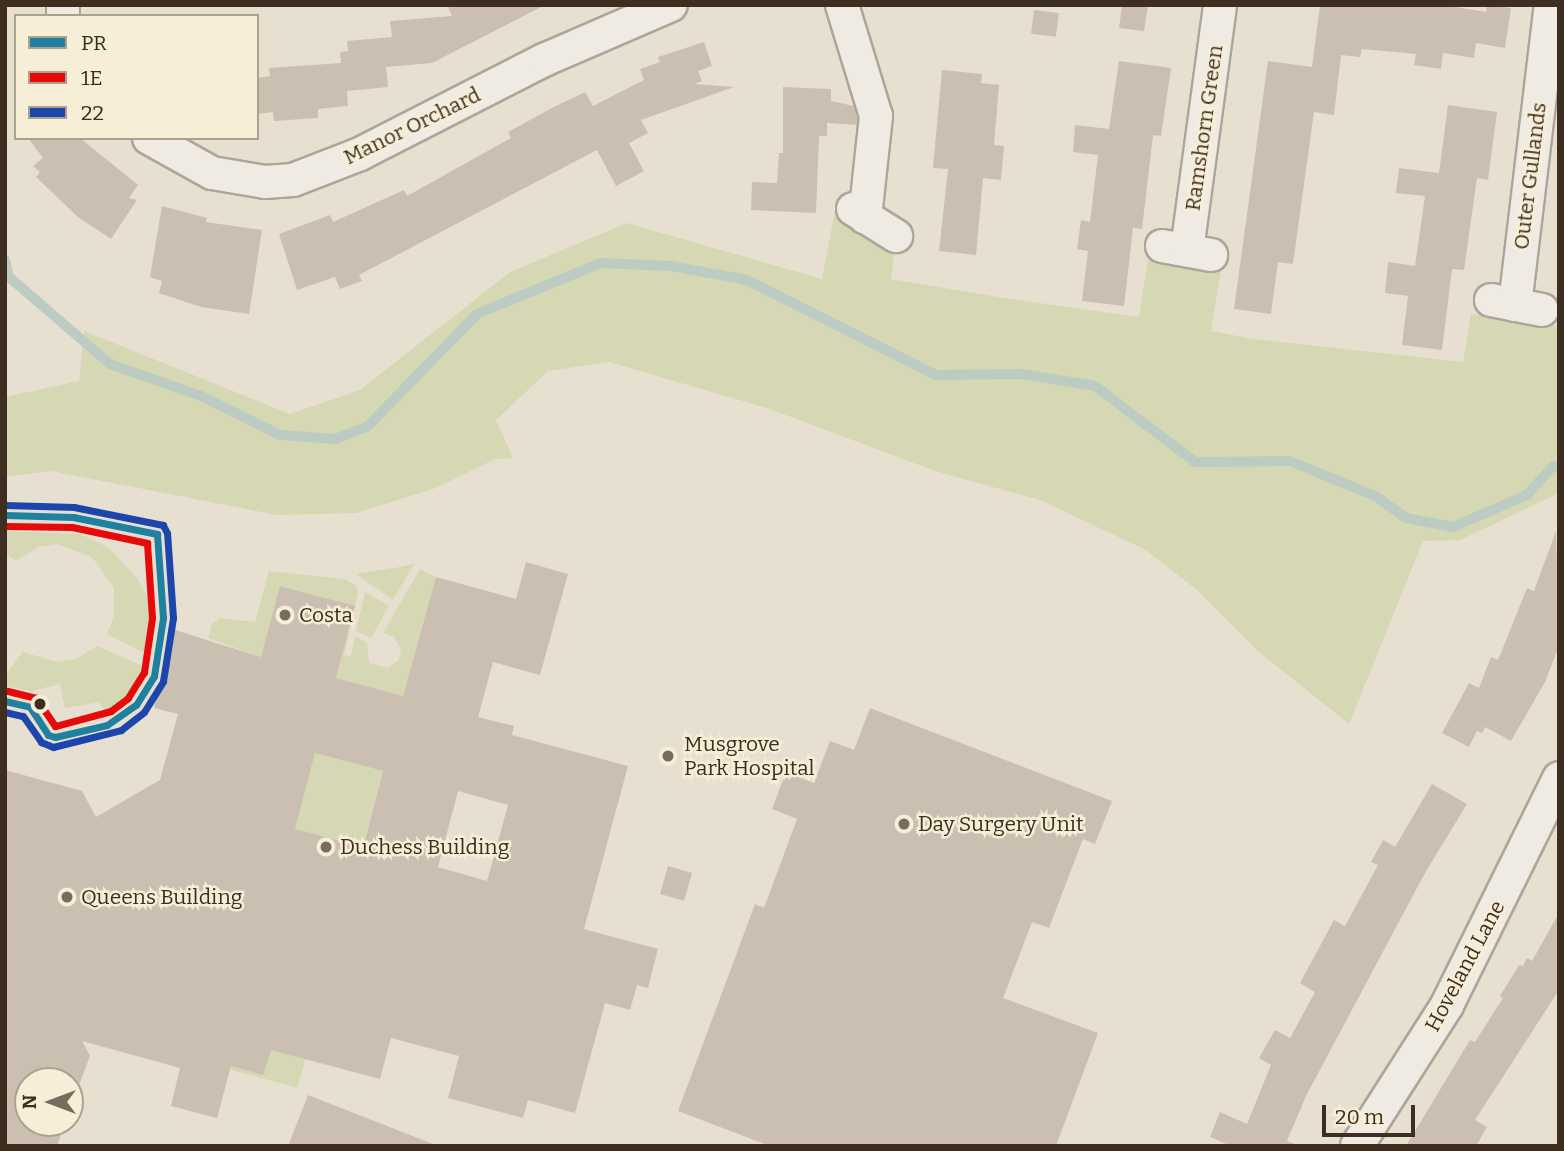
<!DOCTYPE html>
<style>
body{margin:0}
#map{position:relative;width:1564px;height:1151px;overflow:hidden;background:#e7e0d1;font-family:Bitter,serif}
div>[style]{position:absolute}
[style*='--x']{left:calc(var(--x)*1px);top:calc(var(--y)*1px);width:calc(var(--w)*1px);rotate:calc(var(--a)*1deg)}
.green>*{inset:0;background:#d6d7b3;transform-origin:0 0}
.stream>*{height:10px;margin:-5px;padding:0 5px;transform-origin:5px;border-radius:5px;background:#bcccc2}
.building>*{inset:0;background:#cbbfb2;transform-origin:0 0}
.roads{filter:drop-shadow(2px 0 #ada599) drop-shadow(-2px 0 #ada599) drop-shadow(0 2px #ada599) drop-shadow(0 -2px #ada599)}
.minor>*{height:32px;margin:-16px;padding:0 16px;transform-origin:16px;border-radius:16px;background:#efebe3}
.bus-1>*{height:7px;margin:-3.5px;padding:0 3.5px;transform-origin:3.5px;border-radius:3.5px;background:#2080a0}
.bus-2>*{height:7px;margin:-3.5px;padding:0 3.5px;transform-origin:3.5px;border-radius:3.5px;background:#e60a0a}
.bus-3>*{height:7px;margin:-3.5px;padding:0 3.5px;transform-origin:3.5px;border-radius:3.5px;background:#1d46ad}
.dots>*{width:19px;height:19px;translate:-50% -50%;box-sizing:border-box;border:4px solid #f7eed8;border-radius:50%}
span{translate:-50% -50%;white-space:nowrap;text-align:center;line-height:1.15;-webkit-text-stroke:5px #f7eed8;paint-order:stroke}
.street-label{font-size:21px;color:#3d2e20}
.poi-label{font-size:21px;color:#3d2e20}
.left{translate:0 -50%;text-align:left}
.frame{position:absolute;inset:0;border:7px solid #3d2e20;pointer-events:none}
.legend{position:absolute;left:14px;top:14px;width:245px;height:126px;box-sizing:border-box;background:#f7eed8;border:2px solid #ada18e;margin:0;padding:9px 12px;list-style:none;font-size:21px;color:#3d2e20}
.legend li{display:flex;align-items:center;gap:14px;height:35px}
.legend b{width:35px;border:2px solid #ada18e}
.north{position:absolute;left:14px;top:1067px;width:70px;height:70px;box-sizing:border-box;background:#f7eed8;border:2px solid #ada18e;border-radius:50%;rotate:270deg;font-size:19px;font-weight:700;line-height:28px;text-align:center;color:#3d2e20}
.north::after{content:'';display:block;margin:auto;width:24px;height:32px;background:#786c5e;clip-path:polygon(50% 0,100% 100%,50% 72%,0 100%)}
.scale{position:absolute;left:1322px;top:1105px;width:93px;height:32px;box-sizing:border-box;border:4px solid #3d2e20;border-top:0;padding-left:9px;font-size:21px;line-height:24px;white-space:nowrap;color:#3d2e20;-webkit-text-stroke:5px #f7eed8;paint-order:stroke}
</style>
<div id="map">
<div class="green">
<div style="clip-path:polygon(834px 216px,895px 247px,891px 279px,1011px 299px,1139px 317px,1148px 260px,1221px 271px,1211px 331px,1254px 339px,1463px 362px,1471px 314px,1559px 326px,1559px 493px,1460px 540px,1423px 541px,1349px 724px,1259px 652px,1198px 591px,1146px 550px,1040px 500px,935px 471px,767px 408px,609px 362px,548px 371px,496px 420px,513px 458px,495px 459px,436px 488px,356px 513px,277px 515px,51px 471px,5px 477px,5px 397px,79px 381px,84px 331px,290px 414px,360px 390px,510px 272px,627px 223px,822px 279px)"></div>
<div style="clip-path:polygon(5px 531px,81px 534px,109px 548px,137px 578px,149px 600px,148px 655px,107px 634px,114px 616px,114px 588px,92px 557px,57px 544px,38px 547px,16px 561px,5px 553px)"></div>
<div style="clip-path:polygon(414px 564px,393px 600px,356px 574px,400px 567px)"></div>
<div style="clip-path:polygon(420px 569px,436px 577px,403px 696px,336px 678px,354px 606px,281px 586px,261px 657px,208px 638px,212px 624px,220px 618px,255px 622px,269px 571px,345px 579px,357px 586px,358px 593px,344px 655px,351px 656px,355px 636px,367px 643px,369px 663px,388px 668px,399px 660px,401px 649px,394px 637px,383px 633px)"></div>
<div style="clip-path:polygon(365px 592px,389px 606px,371px 638px,356px 631px)"></div>
<div style="clip-path:polygon(97px 646px,145px 667px,137px 684px,107px 715px,99px 702px,65px 708px,60px 684px,31px 691px,5px 686px,5px 675px,23px 652px,57px 662px,76px 659px)"></div>
<div style="left:315px;top:753px;width:70px;height:79px;rotate:15deg"></div>
<div style="left:249px;top:999px;width:70px;height:73px;rotate:15deg"></div>
</div>
<div class="stream">
<div style="--x:5;--y:260;--w:17;--a:77"></div>
<div style="--x:9;--y:277;--w:133;--a:40.7"></div>
<div style="--x:110;--y:364;--w:96;--a:19.4"></div>
<div style="--x:201;--y:396;--w:88;--a:26.3"></div>
<div style="--x:280;--y:435;--w:56;--a:4.1"></div>
<div style="--x:336;--y:439;--w:35;--a:-22"></div>
<div style="--x:368;--y:426;--w:156;--a:-45.8"></div>
<div style="--x:477;--y:314;--w:134;--a:-22.4"></div>
<div style="--x:601;--y:263;--w:70;--a:2.5"></div>
<div style="--x:671;--y:266;--w:77;--a:10.4"></div>
<div style="--x:747;--y:280;--w:212;--a:26.7"></div>
<div style="--x:936;--y:375;--w:86;--a:-0.7"></div>
<div style="--x:1022;--y:374;--w:74;--a:9.3"></div>
<div style="--x:1095;--y:386;--w:126;--a:37.2"></div>
<div style="--x:1195;--y:462;--w:95;--a:-0.6"></div>
<div style="--x:1290;--y:461;--w:94;--a:22.5"></div>
<div style="--x:1377;--y:497;--w:36;--a:36"></div>
<div style="--x:1406;--y:518;--w:48;--a:10.8"></div>
<div style="--x:1453;--y:527;--w:81;--a:-23.4"></div>
<div style="--x:1527;--y:495;--w:39;--a:-48"></div>
<div style="--x:1553;--y:466;--w:6;--a:0"></div>
</div>
<div class="building">
<div style="clip-path:polygon(447px 5px,545px 5px,432px 63px,386px 67px,388px 87px,347px 91px,348px 106px,318px 109px,318px 118px,274px 121px,273px 112px,257px 114px,257px 78px,270px 76px,269px 68px,341px 63px,340px 52px,348px 51px,347px 41px,392px 37px,390px 21px,452px 16px)"></div>
<div style="clip-path:polygon(1122px 5px,1148px 5px,1144px 31px,1119px 28px)"></div>
<div style="clip-path:polygon(1320px 5px,1443px 5px,1486px 12px,1487px 5px,1511px 8px,1505px 48px,1476px 43px,1474px 58px,1443px 53px,1441px 69px,1414px 65px,1416px 54px,1362px 49px,1360px 57px,1341px 55px,1334px 115px,1314px 112px,1293px 264px,1278px 262px,1271px 314px,1234px 309px,1268px 61px,1312px 67px)"></div>
<div style="left:1034px;top:10px;width:25px;height:24px;rotate:7deg"></div>
<div style="clip-path:polygon(704px 42px,712px 66px,698px 71px,702px 81px,694px 84px,734px 87px,641px 120px,648px 133px,629px 143px,644px 171px,616px 186px,597px 150px,359px 275px,362px 281px,340px 289px,335px 277px,297px 290px,279px 234px,330px 215px,333px 222px,404px 190px,407px 196px,511px 138px,508px 132px,552px 108px,585px 92px,593px 106px,644px 80px,640px 69px,660px 62px,658px 57px)"></div>
<div style="clip-path:polygon(1119px 61px,1171px 68px,1161px 136px,1153px 135px,1142px 229px,1133px 228px,1124px 306px,1082px 301px,1088px 251px,1077px 249px,1081px 220px,1090px 222px,1098px 155px,1073px 152px,1075px 125px,1109px 129px)"></div>
<div style="clip-path:polygon(942px 70px,982px 74px,981px 83px,999px 85px,994px 145px,1004px 146px,1001px 180px,983px 178px,976px 255px,939px 251px,948px 169px,933px 168px)"></div>
<div style="clip-path:polygon(783px 87px,831px 89px,831px 101px,854px 106px,857px 118px,857px 125px,827px 123px,827px 136px,819px 136px,816px 213px,751px 210px,752px 182px,777px 183px,779px 153px,783px 153px)"></div>
<div style="clip-path:polygon(1448px 105px,1497px 112px,1488px 180px,1477px 178px,1464px 270px,1452px 269px,1442px 350px,1402px 345px,1408px 296px,1385px 293px,1388px 262px,1415px 266px,1425px 196px,1396px 193px,1399px 168px,1439px 173px)"></div>
<div style="clip-path:polygon(28px 138px,80px 138px,138px 185px,129px 198px,137px 200px,111px 239px,78px 217px,36px 177px,40px 172px,33px 166px,43px 158px)"></div>
<div style="clip-path:polygon(162px 206px,207px 218px,206px 222px,262px 230px,249px 314px,201px 307px,159px 293px,162px 281px,150px 277px)"></div>
<div style="clip-path:polygon(1556px 531px,1559px 646px,1545px 682px,1511px 741px,1485px 727px,1482px 733px,1477px 731px,1469px 747px,1442px 733px,1469px 683px,1479px 688px,1491px 657px,1498px 660px,1527px 588px,1534px 591px)"></div>
<div style="clip-path:polygon(evenodd,526px 562px,568px 574px,540px 675px,493px 662px,478px 717px,514px 726px,512px 735px,628px 766px,584px 929px,658px 949px,648px 988px,637px 985px,630px 1010px,605px 1003px,575px 1113px,528px 1100px,523px 1118px,448px 1098px,459px 1056px,391px 1038px,380px 1079px,271px 1050px,263px 1075px,231px 1066px,217px 1118px,171px 1106px,180px 1068px,82px 1041px,90px 1056px,70px 1109px,70px 1081px,28px 1081px,28px 1123px,65px 1123px,57px 1146px,5px 1146px,5px 770px,82px 791px,96px 817px,160px 780px,178px 714px,154px 708px,172px 629px,261px 657px,280px 586px,355px 606px,336px 678px,403px 696px,436px 577px,516px 599px,526px 562px,315px 753px,383px 771px,363px 847px,295px 829px,315px 753px,526px 562px,458px 791px,508px 805px,487px 881px,438px 867px,458px 791px)"></div>
<div style="clip-path:polygon(870px 708px,1112px 801px,1095px 844px,1083px 839px,1049px 928px,1032px 922px,1003px 998px,1098px 1033px,1056px 1146px,770px 1146px,678px 1111px,755px 904px,764px 908px,797px 819px,772px 809px,786px 772px,814px 783px,830px 741px,854px 750px)"></div>
<div style="clip-path:polygon(1432px 784px,1467px 804px,1425px 873px,1306px 1096px,1287px 1141px,1299px 1146px,1231px 1146px,1210px 1137px,1220px 1112px,1247px 1124px,1271px 1065px,1259px 1058px,1275px 1030px,1290px 1038px,1315px 992px,1300px 983px,1334px 920px,1345px 926px,1378px 865px,1371px 862px,1383px 840px,1395px 847px)"></div>
<div style="left:668px;top:866px;width:25px;height:29px;rotate:16deg"></div>
<div style="clip-path:polygon(1559px 913px,1559px 990px,1475px 1120px,1487px 1127px,1476px 1146px,1406px 1146px,1470px 1040px,1475px 1042px,1503px 998px,1500px 996px,1519px 965px,1523px 966px,1527px 958px,1532px 961px)"></div>
<div style="clip-path:polygon(308px 1095px,433px 1144px,433px 1146px,288px 1146px)"></div>
</div>
<div class="roads">
<div class="minor">
<div style="--x:63;--y:5;--w:11;--a:90"></div>
<div style="--x:842;--y:5;--w:116;--a:73"></div>
<div style="--x:876;--y:116;--w:102;--a:96.2"></div>
<div style="--x:149;--y:138;--w:72;--a:29.1"></div>
<div style="--x:212;--y:173;--w:54;--a:9.6"></div>
<div style="--x:265;--y:182;--w:28;--a:-4"></div>
<div style="--x:293;--y:180;--w:72;--a:-21.2"></div>
<div style="--x:360;--y:154;--w:207;--a:-27.1"></div>
<div style="--x:544;--y:60;--w:138;--a:-23.4"></div>
<div style="--x:853;--y:209;--w:51;--a:32.1"></div>
<div style="--x:1162;--y:246;--w:50;--a:10.4"></div>
<div style="--x:1187;--y:250;--w:247;--a:-82.3"></div>
<div style="--x:1491;--y:300;--w:52;--a:11.1"></div>
<div style="--x:1515;--y:305;--w:302;--a:-83.2"></div>
<div style="--x:1357;--y:1146;--w:167;--a:-57.4"></div>
<div style="--x:1447;--y:1005;--w:253;--a:-63.7"></div>
</div>
</div>
<div class="bus-1">
<div style="--x:5;--y:515;--w:68;--a:1.7"></div>
<div style="--x:73;--y:517;--w:86;--a:11.4"></div>
<div style="--x:5;--y:701;--w:26;--a:13"></div>
<div style="--x:30;--y:707;--w:33;--a:57"></div>
<div style="--x:48;--y:735;--w:7;--a:16"></div>
<div style="--x:55;--y:737;--w:53;--a:-13"></div>
<div style="--x:107;--y:725;--w:35;--a:-35"></div>
<div style="--x:136;--y:705;--w:34;--a:-58"></div>
<div style="--x:154;--y:676;--w:59;--a:-81.2"></div>
<div style="--x:163;--y:618;--w:84;--a:-94.1"></div>
</div>
<div class="bus-2">
<div style="--x:5;--y:526;--w:67;--a:0.9"></div>
<div style="--x:72;--y:527;--w:77;--a:12"></div>
<div style="--x:147;--y:543;--w:75;--a:86.2"></div>
<div style="--x:152;--y:618;--w:55;--a:98.4"></div>
<div style="--x:144;--y:672;--w:31;--a:122"></div>
<div style="--x:128;--y:698;--w:21;--a:143"></div>
<div style="--x:111;--y:711;--w:58;--a:165"></div>
<div style="--x:55;--y:726;--w:34;--a:-124"></div>
<div style="--x:36;--y:698;--w:30;--a:-166"></div>
</div>
<div class="bus-3">
<div style="--x:5;--y:712;--w:18;--a:13"></div>
<div style="--x:23;--y:716;--w:32;--a:55"></div>
<div style="--x:41;--y:742;--w:13;--a:23"></div>
<div style="--x:53;--y:747;--w:70;--a:-14"></div>
<div style="--x:121;--y:730;--w:29;--a:-38"></div>
<div style="--x:144;--y:712;--w:36;--a:-58"></div>
<div style="--x:163;--y:681;--w:64;--a:-81"></div>
<div style="--x:173;--y:618;--w:85;--a:-94"></div>
<div style="--x:167;--y:533;--w:9;--a:-117"></div>
<div style="--x:163;--y:525;--w:91;--a:-168.6"></div>
<div style="--x:74;--y:507;--w:69;--a:-178.3"></div>
</div>
<div class="dots">
<div style="left:285px;top:615px;background:#786c5e"></div>
<div style="left:40px;top:704px;background:#3d2e20"></div>
<div style="left:668px;top:756px;background:#786c5e"></div>
<div style="left:904px;top:824px;background:#786c5e"></div>
<div style="left:326px;top:847px;background:#786c5e"></div>
<div style="left:67px;top:897px;background:#786c5e"></div>
</div>
<div class="street-label">
<span style="left:412px;top:126px;rotate:-26deg">Manor Orchard</span>
<span style="left:1204px;top:128px;rotate:-82deg">Ramshorn Green</span>
<span style="left:1530px;top:176px;rotate:-83deg">Outer Gullands</span>
<span style="left:1465px;top:966px;rotate:-62deg">Hoveland Lane</span>
</div>
<div class="poi-label">
<span class="left" style="left:299px;top:615px">Costa</span>
<span class="left" style="left:684px;top:756px">Musgrove<br>Park Hospital</span>
<span class="left" style="left:918px;top:824px">Day Surgery Unit</span>
<span class="left" style="left:340px;top:847px">Duchess Building</span>
<span class="left" style="left:81px;top:897px">Queens Building</span>
</div>
<div class="frame"></div>
<ul class="legend">
<li><b style="height:9px;background:#2080a0"></b>PR</li>
<li><b style="height:9px;background:#e60a0a"></b>1E</li>
<li><b style="height:9px;background:#1d46ad"></b>22</li>
</ul>
<div class="north">N</div>
<div class="scale">20 m</div>
</div>
